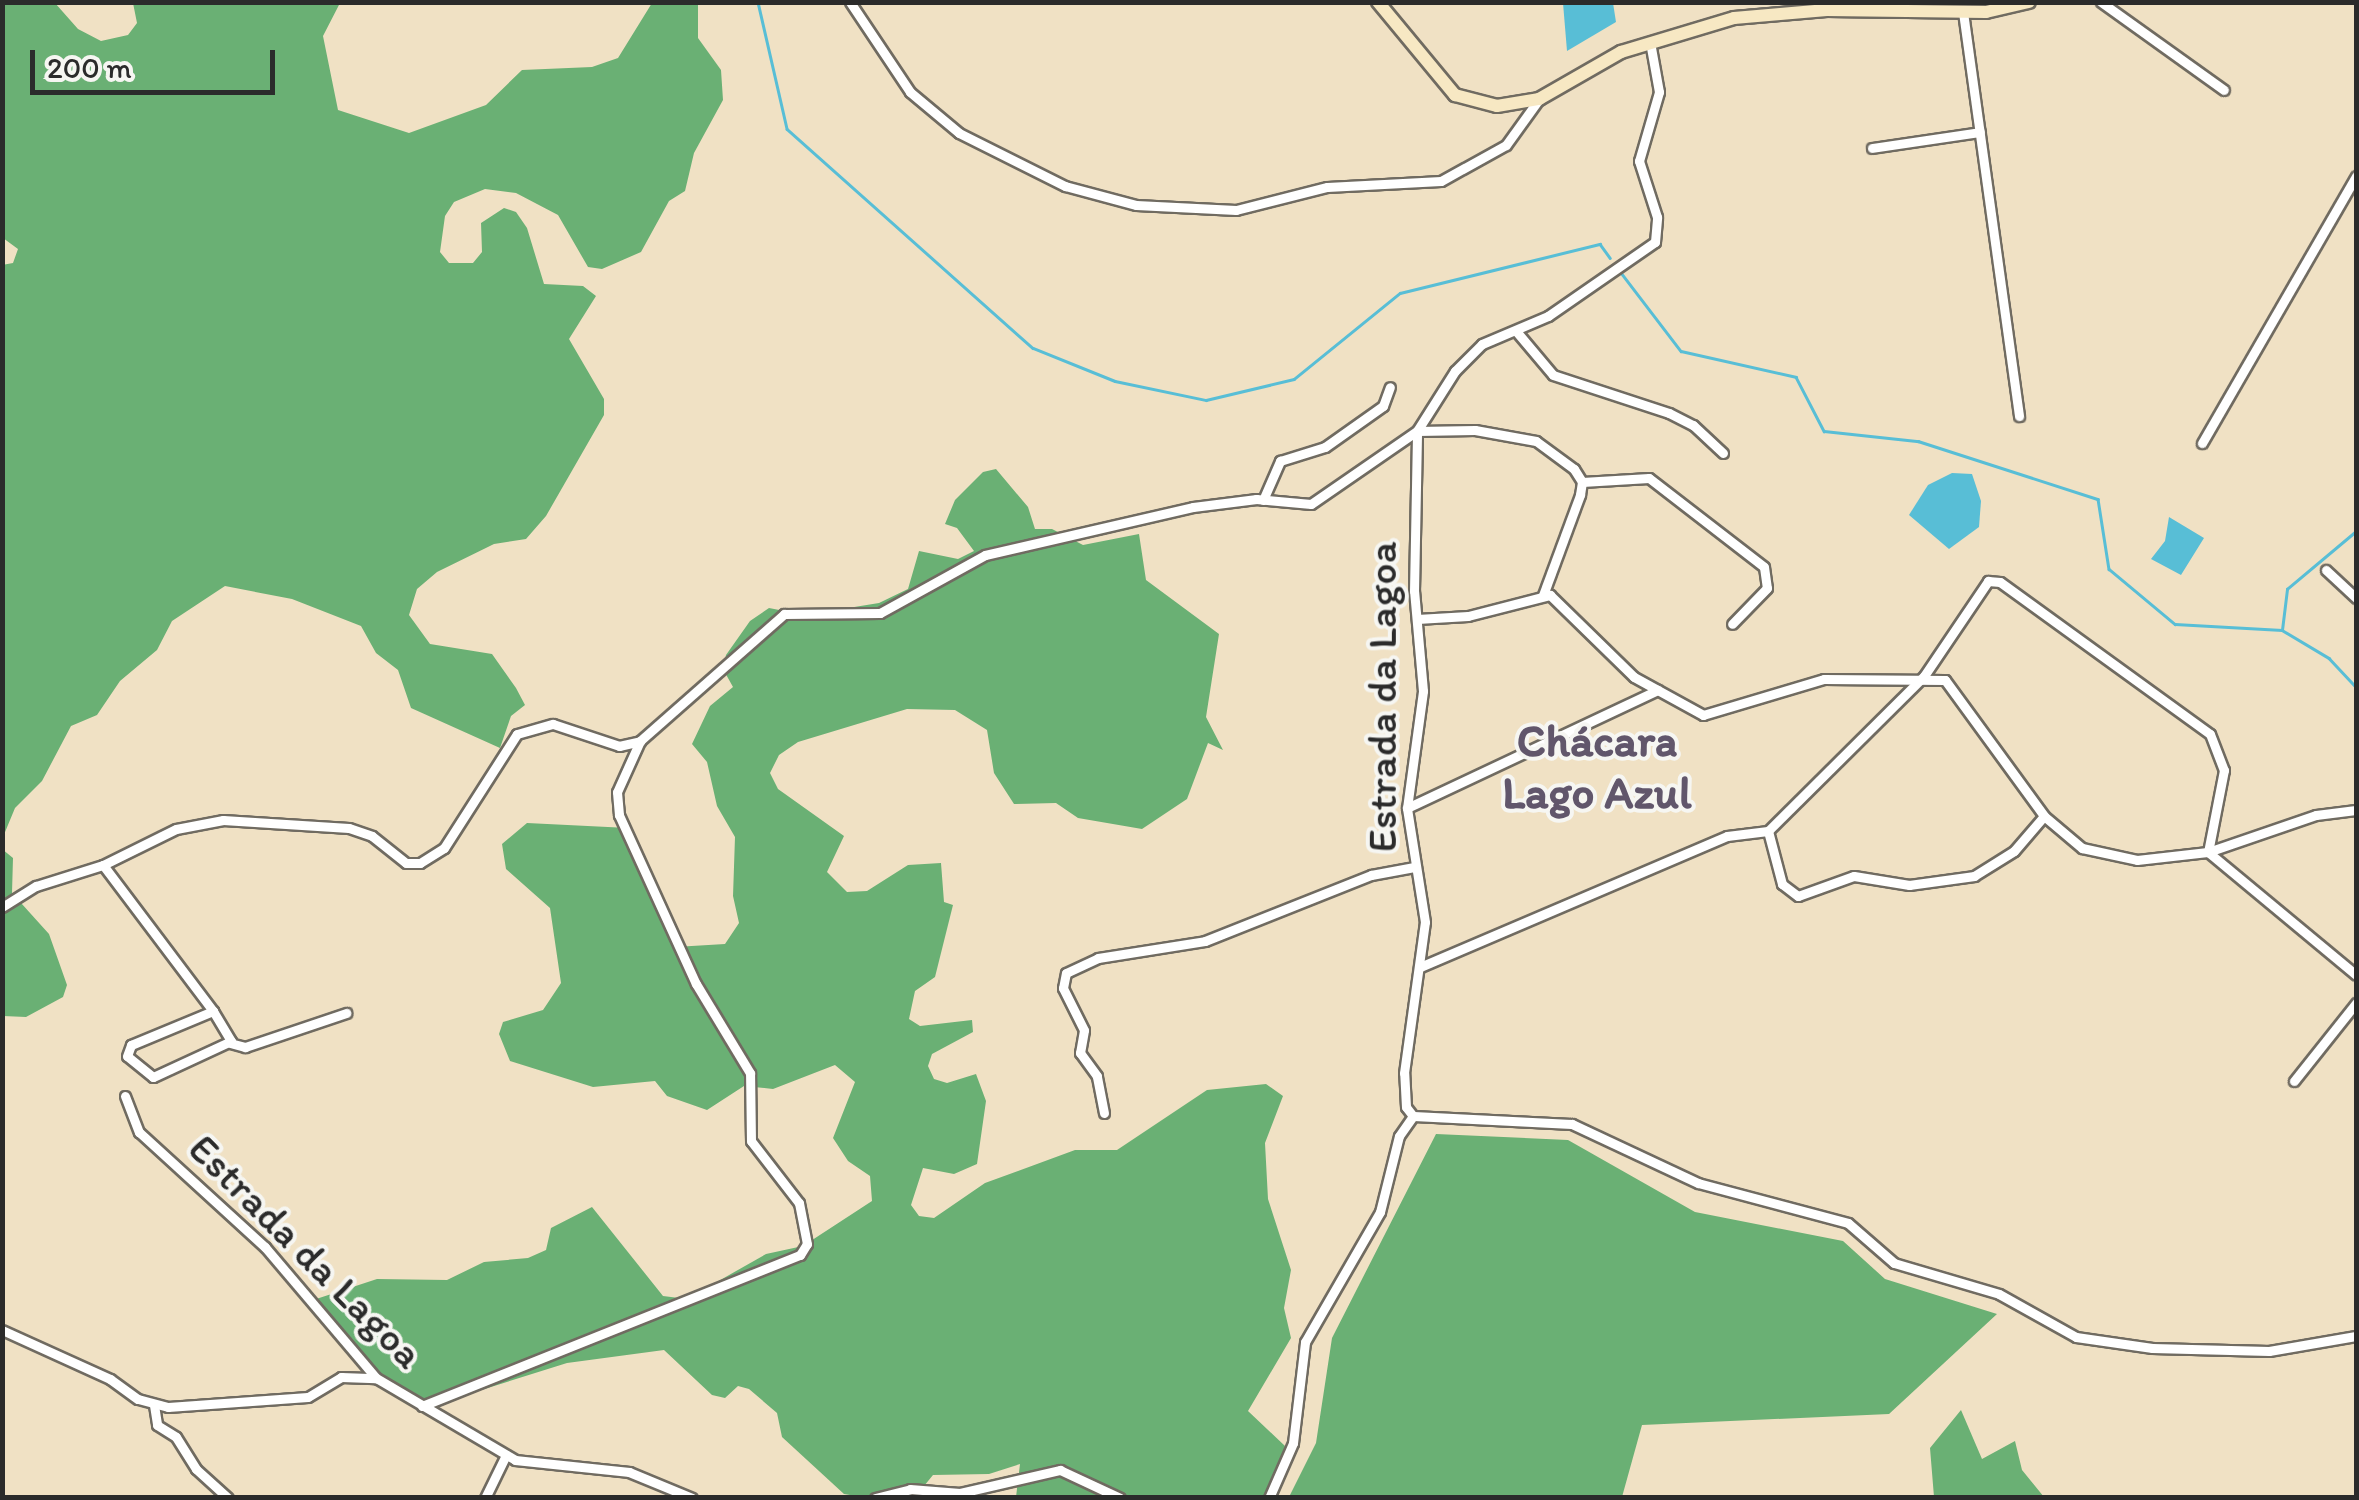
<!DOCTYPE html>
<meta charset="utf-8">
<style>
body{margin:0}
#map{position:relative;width:2359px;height:1500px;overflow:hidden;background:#f0e1c4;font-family:Itim,sans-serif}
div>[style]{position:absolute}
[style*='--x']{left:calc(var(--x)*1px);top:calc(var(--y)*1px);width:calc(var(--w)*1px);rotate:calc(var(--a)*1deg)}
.forest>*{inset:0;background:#6ab074}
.water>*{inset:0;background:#58bed6}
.stream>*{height:2.5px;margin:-1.25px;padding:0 1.25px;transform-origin:1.25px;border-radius:1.25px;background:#58bed6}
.roads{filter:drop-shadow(2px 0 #706b61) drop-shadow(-2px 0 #706b61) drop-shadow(0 2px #706b61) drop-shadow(0 -2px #706b61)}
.street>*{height:9px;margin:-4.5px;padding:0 4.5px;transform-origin:4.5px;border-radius:4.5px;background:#fff}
.secondary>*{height:12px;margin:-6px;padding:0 6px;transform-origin:6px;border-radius:6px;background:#f7e8c3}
span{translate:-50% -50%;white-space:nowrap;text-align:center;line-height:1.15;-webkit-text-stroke:8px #f6f6f2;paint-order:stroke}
.street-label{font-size:42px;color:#2b2b2b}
.neighbourhood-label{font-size:45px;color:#61566b;font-weight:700}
.frame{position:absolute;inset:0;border:5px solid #2b2b2b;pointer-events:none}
.scale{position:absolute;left:30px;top:50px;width:245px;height:45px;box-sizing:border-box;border:5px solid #2b2b2b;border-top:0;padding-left:12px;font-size:30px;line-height:35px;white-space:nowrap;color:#2b2b2b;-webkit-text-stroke:8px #f6f6f2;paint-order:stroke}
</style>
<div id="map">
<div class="forest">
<div style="clip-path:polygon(3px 2px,55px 3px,78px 29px,101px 41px,128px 35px,137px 23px,133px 3px,340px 3px,323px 36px,338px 110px,409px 133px,486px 105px,522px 70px,592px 67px,618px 58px,652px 3px,698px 3px,698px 38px,721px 70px,723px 100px,694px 153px,685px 191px,669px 201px,641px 252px,602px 269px,588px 267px,558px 215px,516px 193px,485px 189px,454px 202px,445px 216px,440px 252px,449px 263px,473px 263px,482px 252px,481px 223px,504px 208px,516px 212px,527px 228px,544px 284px,583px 286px,596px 296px,569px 339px,604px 399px,604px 415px,546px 516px,526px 539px,494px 544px,437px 572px,417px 589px,409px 615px,430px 644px,492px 654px,516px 688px,525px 705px,511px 716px,500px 748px,411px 708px,398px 670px,376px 653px,361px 626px,292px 599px,225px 586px,172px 621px,157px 650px,120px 681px,97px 715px,71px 726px,42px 781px,15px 808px,3px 837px,2px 265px,13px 263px,18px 249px,3px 238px)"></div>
<div style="clip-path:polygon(996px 469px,1028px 507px,1035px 529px,1052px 529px,1083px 545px,1139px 534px,1146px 580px,1219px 634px,1206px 717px,1223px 750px,1208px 743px,1187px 799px,1142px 829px,1078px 818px,1056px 803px,1014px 804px,994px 773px,987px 730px,955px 710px,907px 709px,798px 742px,779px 755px,770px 773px,778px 789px,844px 836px,827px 872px,847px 892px,867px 891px,908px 865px,941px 863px,944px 902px,953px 905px,935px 977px,915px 991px,909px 1019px,920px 1026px,972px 1020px,973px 1032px,932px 1054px,928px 1066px,934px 1079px,947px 1083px,976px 1074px,986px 1101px,977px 1164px,954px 1174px,923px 1168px,911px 1205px,919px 1216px,934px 1218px,985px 1183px,1075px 1150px,1117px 1150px,1207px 1090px,1266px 1084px,1283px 1096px,1265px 1143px,1268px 1199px,1291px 1270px,1284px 1308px,1291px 1338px,1248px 1411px,1285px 1446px,1269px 1497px,1016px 1497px,1020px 1464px,989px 1474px,933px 1475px,924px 1486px,868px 1498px,844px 1494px,782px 1437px,777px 1413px,749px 1389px,738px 1386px,725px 1398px,712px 1395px,664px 1350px,567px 1363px,421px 1409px,408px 1402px,304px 1303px,377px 1279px,447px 1280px,484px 1262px,528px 1258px,546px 1250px,551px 1228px,592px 1207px,663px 1296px,687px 1299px,766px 1254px,803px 1246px,872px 1201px,870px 1176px,848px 1161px,833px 1138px,855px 1082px,835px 1065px,773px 1089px,744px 1086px,707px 1110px,667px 1096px,655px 1081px,593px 1087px,510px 1061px,499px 1034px,503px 1022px,543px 1010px,561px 983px,550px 908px,506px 869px,502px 844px,527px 823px,628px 828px,645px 856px,675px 947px,725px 944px,739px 923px,733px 896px,735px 837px,717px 806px,707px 762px,692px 744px,710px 706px,733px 687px,723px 669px,726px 655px,750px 621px,769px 608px,805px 615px,879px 603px,908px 589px,919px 551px,958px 559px,974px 551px,957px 528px,945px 524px,955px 500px,983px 472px)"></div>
<div style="clip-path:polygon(2px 849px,13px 858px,12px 893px,49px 934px,67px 985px,63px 997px,26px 1017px,3px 1016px)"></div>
<div style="clip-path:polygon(1436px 1134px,1568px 1140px,1695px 1212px,1843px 1241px,1885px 1279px,1997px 1314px,1889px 1414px,1642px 1425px,1622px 1497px,1289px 1497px,1316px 1443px,1332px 1338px)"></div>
<div style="clip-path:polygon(1961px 1410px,1982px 1459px,2015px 1441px,2022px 1470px,2044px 1497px,1934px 1497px,1930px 1448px)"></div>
</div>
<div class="water">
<div style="clip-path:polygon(1563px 3px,1613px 3px,1616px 22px,1567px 51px)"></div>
<div style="clip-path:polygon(1952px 473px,1972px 474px,1981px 501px,1979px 527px,1949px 549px,1909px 515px,1928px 485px)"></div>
<div style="clip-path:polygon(2169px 517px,2204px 538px,2181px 575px,2151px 559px,2165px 541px)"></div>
</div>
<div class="stream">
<div style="--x:758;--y:2;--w:130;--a:77.1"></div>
<div style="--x:787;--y:129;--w:329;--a:41.7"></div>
<div style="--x:1033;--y:348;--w:88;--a:21.9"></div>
<div style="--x:1115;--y:381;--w:93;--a:11.8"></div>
<div style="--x:1206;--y:400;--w:90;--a:-13.4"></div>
<div style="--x:1294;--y:379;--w:136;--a:-39.1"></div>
<div style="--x:1400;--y:293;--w:206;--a:-13.8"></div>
<div style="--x:1600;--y:244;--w:17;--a:54"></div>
<div style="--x:1619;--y:270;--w:102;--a:52.6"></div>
<div style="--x:1681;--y:351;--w:118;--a:12.7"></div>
<div style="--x:1796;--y:377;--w:61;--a:62.6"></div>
<div style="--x:1824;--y:431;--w:95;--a:6.1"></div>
<div style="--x:1918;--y:441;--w:189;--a:17.9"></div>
<div style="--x:2098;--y:499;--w:71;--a:81.1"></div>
<div style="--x:2109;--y:569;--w:86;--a:39.8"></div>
<div style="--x:2175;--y:624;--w:107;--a:3.2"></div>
<div style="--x:2282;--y:630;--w:55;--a:30.8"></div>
<div style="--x:2329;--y:658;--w:40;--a:47"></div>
<div style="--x:2282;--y:630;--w:41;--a:-83"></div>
<div style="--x:2287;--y:589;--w:90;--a:-40"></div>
</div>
<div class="roads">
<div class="street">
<div style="--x:850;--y:2;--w:108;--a:56.3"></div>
<div style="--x:910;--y:92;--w:64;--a:39.9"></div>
<div style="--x:959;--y:133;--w:119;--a:26.6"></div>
<div style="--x:1065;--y:186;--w:73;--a:15"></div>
<div style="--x:1136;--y:205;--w:100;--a:2.9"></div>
<div style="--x:1236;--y:210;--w:94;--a:-14.2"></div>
<div style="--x:1327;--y:187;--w:114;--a:-3"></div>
<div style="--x:1441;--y:181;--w:74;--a:-29"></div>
<div style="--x:1506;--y:145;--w:57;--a:-54.3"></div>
<div style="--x:2101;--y:2;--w:151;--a:35.6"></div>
<div style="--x:1963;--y:12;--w:408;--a:82.1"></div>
<div style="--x:1872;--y:148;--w:109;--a:-8.4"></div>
<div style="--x:1516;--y:331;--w:57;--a:49.9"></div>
<div style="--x:1553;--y:375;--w:122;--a:18.1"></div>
<div style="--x:1669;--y:413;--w:27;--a:27"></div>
<div style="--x:1693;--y:425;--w:41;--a:43"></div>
<div style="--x:2202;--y:443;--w:308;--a:-60"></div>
<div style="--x:1582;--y:482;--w:67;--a:-3.4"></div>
<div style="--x:1649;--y:478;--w:145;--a:37.7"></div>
<div style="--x:1764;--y:567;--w:21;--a:82"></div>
<div style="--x:1767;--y:588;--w:50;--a:134.2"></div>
<div style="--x:1263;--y:500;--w:43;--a:-66.4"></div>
<div style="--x:1280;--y:461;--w:47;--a:-17.3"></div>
<div style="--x:1325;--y:447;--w:71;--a:-35.3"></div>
<div style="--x:1383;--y:406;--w:20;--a:-70"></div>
<div style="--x:2326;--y:570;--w:41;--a:43"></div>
<div style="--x:1417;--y:619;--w:51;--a:-3.4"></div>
<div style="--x:1468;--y:616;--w:85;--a:-14.4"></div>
<div style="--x:1550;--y:595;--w:117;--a:44.3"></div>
<div style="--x:1634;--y:677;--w:79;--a:28.8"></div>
<div style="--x:1703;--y:715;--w:126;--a:-16.6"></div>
<div style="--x:1824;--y:679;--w:121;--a:0.5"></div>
<div style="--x:1945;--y:680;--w:168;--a:53.9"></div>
<div style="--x:2044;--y:816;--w:50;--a:40.1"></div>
<div style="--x:2082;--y:848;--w:56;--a:12.3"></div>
<div style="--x:2137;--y:860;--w:71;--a:-6.4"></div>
<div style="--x:2208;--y:852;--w:192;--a:39.7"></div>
<div style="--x:1407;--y:808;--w:277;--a:-25.2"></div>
<div style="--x:1768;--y:831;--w:55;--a:75.2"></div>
<div style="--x:1782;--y:884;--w:20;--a:37"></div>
<div style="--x:1798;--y:896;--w:59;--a:-19.7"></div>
<div style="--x:1854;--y:876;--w:56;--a:9.3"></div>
<div style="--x:1909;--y:885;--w:66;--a:-7.9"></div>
<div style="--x:1974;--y:876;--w:47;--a:-32"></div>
<div style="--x:2014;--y:851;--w:46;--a:-49.4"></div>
<div style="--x:103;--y:865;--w:183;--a:53"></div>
<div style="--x:213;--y:1011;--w:35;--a:59"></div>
<div style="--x:231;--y:1041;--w:86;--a:155.2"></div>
<div style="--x:153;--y:1077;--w:33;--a:-141"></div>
<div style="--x:127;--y:1056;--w:12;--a:-70"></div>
<div style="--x:131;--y:1045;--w:89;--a:-22.5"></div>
<div style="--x:2;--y:907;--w:40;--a:-32"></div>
<div style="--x:36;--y:886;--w:70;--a:-17.4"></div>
<div style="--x:103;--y:865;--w:81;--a:-26.3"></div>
<div style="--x:176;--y:829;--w:48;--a:-10.8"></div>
<div style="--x:223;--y:820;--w:126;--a:3.6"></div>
<div style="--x:349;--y:828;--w:24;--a:19"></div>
<div style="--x:372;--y:836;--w:43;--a:38.5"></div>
<div style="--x:406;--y:863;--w:14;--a:0"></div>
<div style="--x:420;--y:863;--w:28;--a:-32"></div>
<div style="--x:444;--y:848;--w:135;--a:-57.4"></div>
<div style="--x:517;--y:734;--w:37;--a:-16"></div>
<div style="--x:553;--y:724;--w:70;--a:18.4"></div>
<div style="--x:619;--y:746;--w:22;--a:-13"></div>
<div style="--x:640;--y:741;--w:192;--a:-41.4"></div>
<div style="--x:784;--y:614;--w:96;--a:-0.6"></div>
<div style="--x:880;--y:613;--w:120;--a:-28.9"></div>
<div style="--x:985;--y:555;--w:213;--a:-13"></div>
<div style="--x:1193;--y:507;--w:64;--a:-7.2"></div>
<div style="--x:1256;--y:499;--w:55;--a:5.2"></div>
<div style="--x:1311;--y:504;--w:129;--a:-34.6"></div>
<div style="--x:1417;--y:431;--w:58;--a:-1"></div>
<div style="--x:1475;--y:430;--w:62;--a:10.2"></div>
<div style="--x:1536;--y:441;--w:47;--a:36.4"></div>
<div style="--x:1574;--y:469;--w:15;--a:58"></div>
<div style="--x:1582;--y:482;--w:13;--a:99"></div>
<div style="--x:1580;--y:495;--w:107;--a:110.3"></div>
<div style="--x:1420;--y:967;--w:334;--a:-23.1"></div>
<div style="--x:1727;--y:836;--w:41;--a:-7"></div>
<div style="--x:1768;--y:831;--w:220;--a:-44.8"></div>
<div style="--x:1924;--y:676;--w:115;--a:-56"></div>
<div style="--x:1988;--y:581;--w:12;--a:5"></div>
<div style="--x:2000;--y:582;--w:259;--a:35.9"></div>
<div style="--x:2210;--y:734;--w:39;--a:69"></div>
<div style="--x:2224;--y:770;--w:84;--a:101"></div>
<div style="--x:2208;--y:852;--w:114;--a:-18.9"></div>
<div style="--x:2316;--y:815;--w:40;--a:-7.1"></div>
<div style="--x:230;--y:1043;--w:16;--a:15"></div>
<div style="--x:245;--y:1047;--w:107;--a:-18.6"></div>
<div style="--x:2294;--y:1081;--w:100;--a:-51.5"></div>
<div style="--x:125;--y:1096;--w:39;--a:69"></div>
<div style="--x:139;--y:1132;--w:171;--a:42.4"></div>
<div style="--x:265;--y:1247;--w:172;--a:49.7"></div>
<div style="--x:376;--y:1378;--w:161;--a:30.5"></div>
<div style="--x:515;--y:1460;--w:115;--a:6"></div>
<div style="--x:629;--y:1472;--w:68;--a:22.4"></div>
<div style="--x:1104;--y:1113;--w:38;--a:-101"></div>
<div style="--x:1097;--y:1076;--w:29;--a:-126"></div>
<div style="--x:1080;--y:1053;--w:23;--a:-80"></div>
<div style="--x:1084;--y:1030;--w:47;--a:-116.6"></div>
<div style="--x:1063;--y:988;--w:15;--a:-79"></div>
<div style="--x:1066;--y:973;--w:35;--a:-25"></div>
<div style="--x:1098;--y:958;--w:108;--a:-9"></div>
<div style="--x:1205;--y:941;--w:179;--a:-21.7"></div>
<div style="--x:1371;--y:875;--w:44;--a:-10.5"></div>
<div style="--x:1413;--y:1116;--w:159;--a:2.9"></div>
<div style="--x:1572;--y:1124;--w:139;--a:25.1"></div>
<div style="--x:1698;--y:1183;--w:155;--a:14.9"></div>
<div style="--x:1848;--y:1223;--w:61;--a:41"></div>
<div style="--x:1894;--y:1263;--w:109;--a:16.4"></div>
<div style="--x:1999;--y:1294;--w:88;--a:29.2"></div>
<div style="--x:2076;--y:1337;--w:77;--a:8.2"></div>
<div style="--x:2152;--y:1348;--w:117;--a:1.5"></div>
<div style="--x:2269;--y:1351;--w:88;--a:-9.8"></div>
<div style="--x:2;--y:1330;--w:119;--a:24.4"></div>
<div style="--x:110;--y:1379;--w:34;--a:36"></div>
<div style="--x:138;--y:1399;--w:31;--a:15"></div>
<div style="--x:168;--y:1407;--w:140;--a:-4.1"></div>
<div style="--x:308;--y:1397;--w:39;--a:-31"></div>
<div style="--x:341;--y:1377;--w:35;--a:2"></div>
<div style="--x:154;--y:1405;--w:20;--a:81"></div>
<div style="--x:157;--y:1425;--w:22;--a:32"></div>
<div style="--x:176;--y:1437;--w:38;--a:58"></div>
<div style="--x:196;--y:1469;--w:43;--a:42.2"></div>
<div style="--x:422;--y:1406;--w:407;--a:-21.8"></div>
<div style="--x:800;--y:1255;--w:13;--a:-58"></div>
<div style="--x:807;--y:1244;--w:42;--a:-101"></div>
<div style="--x:799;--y:1203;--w:78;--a:-127.7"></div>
<div style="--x:751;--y:1141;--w:68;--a:-90.8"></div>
<div style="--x:750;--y:1073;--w:104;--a:-121.2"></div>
<div style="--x:696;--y:984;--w:186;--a:-114.5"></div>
<div style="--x:619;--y:815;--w:23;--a:-95"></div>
<div style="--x:617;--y:792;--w:56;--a:-65.7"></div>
<div style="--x:485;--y:1498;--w:48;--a:-64"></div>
<div style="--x:875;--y:1498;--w:36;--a:-14"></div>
<div style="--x:910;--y:1489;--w:50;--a:4.6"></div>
<div style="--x:960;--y:1493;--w:103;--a:-13"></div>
<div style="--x:1060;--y:1470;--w:66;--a:25"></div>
<div style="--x:1269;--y:1498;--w:60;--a:-66.4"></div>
<div style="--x:1293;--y:1443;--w:102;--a:-83.2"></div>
<div style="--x:1305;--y:1342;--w:150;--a:-60"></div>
<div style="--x:1380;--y:1212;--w:78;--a:-76"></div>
<div style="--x:1399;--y:1136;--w:24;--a:-55"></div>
<div style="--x:1413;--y:1116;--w:11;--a:-128"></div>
<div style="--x:1406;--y:1107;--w:34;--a:-93"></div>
<div style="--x:1404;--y:1073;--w:152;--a:-82.1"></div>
<div style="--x:1425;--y:922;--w:115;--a:-99"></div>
<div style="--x:1407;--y:808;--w:118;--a:-82.2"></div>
<div style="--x:1423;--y:691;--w:100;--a:-95.1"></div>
<div style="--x:1414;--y:591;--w:160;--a:-88.9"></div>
<div style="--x:1417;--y:431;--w:71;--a:-57.7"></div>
<div style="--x:1455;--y:371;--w:38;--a:-45"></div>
<div style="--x:1482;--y:344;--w:72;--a:-23"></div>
<div style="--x:1548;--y:316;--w:130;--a:-34.7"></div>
<div style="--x:1655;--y:242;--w:25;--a:-85"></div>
<div style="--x:1657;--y:217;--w:59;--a:-107.8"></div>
<div style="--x:1639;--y:161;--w:72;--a:-73.8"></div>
<div style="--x:1659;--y:92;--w:51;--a:-100.2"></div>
</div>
<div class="secondary">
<div style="--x:1378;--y:2;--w:121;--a:50.4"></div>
<div style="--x:1455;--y:95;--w:43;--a:14.7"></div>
<div style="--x:1497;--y:106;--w:43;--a:-9.5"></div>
<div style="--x:1539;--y:99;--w:95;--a:-29.8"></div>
<div style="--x:1621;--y:52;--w:118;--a:-16.7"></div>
<div style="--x:1734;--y:18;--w:93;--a:-4.9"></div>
<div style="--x:1827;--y:10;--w:159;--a:0.7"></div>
<div style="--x:1986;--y:12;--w:44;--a:-13.1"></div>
</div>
</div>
<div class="street-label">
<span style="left:1382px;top:697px;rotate:-90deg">Estrada da Lagoa</span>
<span style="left:306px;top:1251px;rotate:45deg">Estrada da Lagoa</span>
</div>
<div class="neighbourhood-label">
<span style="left:1597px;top:767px">Chácara<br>Lago Azul</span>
</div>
<div class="frame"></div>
<div class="scale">200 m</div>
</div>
